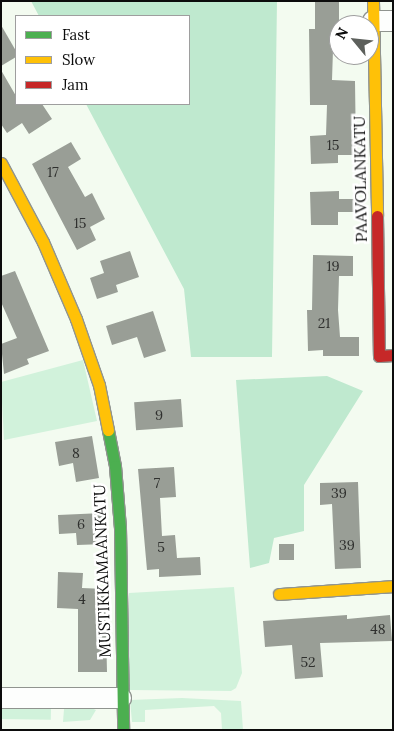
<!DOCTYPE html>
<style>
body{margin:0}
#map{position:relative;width:394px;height:731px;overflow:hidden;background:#f3fbf0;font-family:Lora,serif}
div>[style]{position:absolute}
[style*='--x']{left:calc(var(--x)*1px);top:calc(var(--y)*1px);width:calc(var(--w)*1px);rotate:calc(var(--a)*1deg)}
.green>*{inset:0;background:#d1f2db;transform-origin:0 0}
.forest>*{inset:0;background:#bfe9cf}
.building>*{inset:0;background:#999e96;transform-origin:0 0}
.roads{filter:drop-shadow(1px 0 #90948f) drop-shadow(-1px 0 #90948f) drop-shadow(0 1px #90948f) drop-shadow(0 -1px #90948f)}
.street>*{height:20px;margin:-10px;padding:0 10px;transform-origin:10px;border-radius:10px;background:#fdfefd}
.fast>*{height:11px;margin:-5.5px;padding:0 5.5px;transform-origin:5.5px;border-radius:5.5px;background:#4caf50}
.slow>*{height:11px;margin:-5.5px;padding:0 5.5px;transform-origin:5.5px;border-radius:5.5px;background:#ffc107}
.jam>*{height:11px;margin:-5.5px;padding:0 5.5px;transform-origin:5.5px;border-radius:5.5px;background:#c62828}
span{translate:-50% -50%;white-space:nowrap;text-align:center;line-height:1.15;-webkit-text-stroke:5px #fff;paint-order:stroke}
.number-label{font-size:14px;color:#2f302e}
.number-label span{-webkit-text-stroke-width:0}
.street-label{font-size:16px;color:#0c0c0c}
.frame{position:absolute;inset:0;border:2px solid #0c0c0c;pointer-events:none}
.legend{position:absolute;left:15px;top:15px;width:175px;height:90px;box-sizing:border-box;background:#fff;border:1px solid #9e9e9e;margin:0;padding:6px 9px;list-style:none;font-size:15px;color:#0c0c0c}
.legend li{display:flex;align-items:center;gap:10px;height:25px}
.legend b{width:25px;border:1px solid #9e9e9e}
.north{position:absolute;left:329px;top:15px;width:50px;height:50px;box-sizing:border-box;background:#fff;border:1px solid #9e9e9e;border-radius:50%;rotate:298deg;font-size:14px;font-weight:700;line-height:20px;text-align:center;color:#0c0c0c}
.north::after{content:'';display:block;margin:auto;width:18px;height:22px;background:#5d605c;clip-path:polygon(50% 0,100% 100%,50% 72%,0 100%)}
</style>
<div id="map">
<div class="green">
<div style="clip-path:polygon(83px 360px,97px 421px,4px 440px,1px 382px)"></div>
<div style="clip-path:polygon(234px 587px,242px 673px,236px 688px,231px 691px,129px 690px,129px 593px)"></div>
<div style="clip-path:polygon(182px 698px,241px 701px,243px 730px,222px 730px,221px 713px,214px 706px,145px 710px,145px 722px,132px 722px,130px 700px)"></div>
<div style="left:1px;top:708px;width:50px;height:11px;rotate:1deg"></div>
<div style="clip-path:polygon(91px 708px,96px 710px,90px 720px,63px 722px,64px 709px)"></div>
</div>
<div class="forest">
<div style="clip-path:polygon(31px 1px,277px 1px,272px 357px,191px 357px,184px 289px,86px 104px,189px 104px,189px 16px,39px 16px)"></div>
<div style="clip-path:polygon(327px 376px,363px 391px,304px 485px,304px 531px,274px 538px,269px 563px,250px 568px,236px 380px)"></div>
</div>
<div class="building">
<div style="clip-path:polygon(315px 1px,339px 1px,339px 50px,333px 50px,332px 80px,355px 81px,356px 155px,338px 155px,338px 163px,311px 164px,310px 136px,326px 135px,327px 105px,310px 105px,309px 29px,315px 29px)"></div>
<div style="clip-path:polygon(1px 25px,16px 51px,16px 57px,1px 66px)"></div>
<div style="clip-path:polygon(1px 70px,16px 96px,16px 104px,42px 104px,52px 119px,29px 134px,22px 123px,7px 133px,1px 124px)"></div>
<div style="clip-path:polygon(71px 142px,81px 159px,68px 167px,85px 197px,92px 193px,105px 219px,90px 227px,96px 240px,77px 250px,32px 164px)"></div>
<div style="clip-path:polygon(339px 191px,339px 199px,356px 199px,356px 212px,338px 212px,338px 225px,311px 225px,310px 192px)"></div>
<div style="clip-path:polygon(130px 251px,139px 277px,116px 285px,118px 292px,97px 299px,90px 278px,104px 273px,100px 261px)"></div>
<div style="clip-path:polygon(313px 255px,353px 256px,353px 276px,339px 276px,338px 310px,340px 337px,359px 337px,359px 356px,323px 356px,323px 350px,308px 351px,307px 310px,312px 310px)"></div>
<div style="clip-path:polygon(15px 271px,49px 351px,27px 359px,29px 364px,4px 374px,1px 344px,17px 338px,1px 302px,1px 276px)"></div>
<div style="clip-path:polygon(153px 311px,166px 351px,144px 358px,137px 337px,112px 345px,106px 326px)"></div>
<div style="left:181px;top:399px;width:28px;height:47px;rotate:86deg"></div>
<div style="clip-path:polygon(92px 436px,99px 478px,76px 482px,73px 463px,59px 466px,55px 442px)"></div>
<div style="clip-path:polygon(174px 467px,176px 497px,160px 498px,162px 536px,175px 535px,177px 558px,200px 557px,201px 575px,159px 577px,159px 569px,147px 570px,138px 469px)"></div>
<div style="clip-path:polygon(358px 482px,361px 568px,335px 569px,332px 504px,320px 505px,320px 483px)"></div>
<div style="clip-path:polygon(103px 513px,105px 544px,77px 545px,76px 533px,59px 534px,58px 515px)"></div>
<div style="left:279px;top:544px;width:15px;height:16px"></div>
<div style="clip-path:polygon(58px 572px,83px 573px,82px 588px,105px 589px,107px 672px,78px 672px,78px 609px,57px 608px)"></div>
<div style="clip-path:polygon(347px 615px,347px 619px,390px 615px,392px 641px,320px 643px,323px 677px,295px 679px,292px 645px,265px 647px,263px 621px)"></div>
</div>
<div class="roads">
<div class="street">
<div style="--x:373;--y:21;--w:20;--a:0"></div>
<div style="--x:1;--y:698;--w:120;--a:0"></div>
</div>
<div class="fast">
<div style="--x:108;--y:430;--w:37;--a:79"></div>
<div style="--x:115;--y:466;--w:62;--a:85.4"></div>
<div style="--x:120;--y:528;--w:202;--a:89.1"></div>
</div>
<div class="slow">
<div style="--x:373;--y:1;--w:215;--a:88.9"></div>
<div style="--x:1;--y:163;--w:89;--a:62"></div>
<div style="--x:43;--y:242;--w:84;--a:66.8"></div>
<div style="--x:76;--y:319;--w:70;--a:70.8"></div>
<div style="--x:99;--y:385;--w:46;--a:78.7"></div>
<div style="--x:279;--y:594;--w:114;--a:-4"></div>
</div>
<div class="jam">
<div style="--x:377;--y:216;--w:140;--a:89.2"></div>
<div style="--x:379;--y:356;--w:14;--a:-4"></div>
</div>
</div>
<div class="number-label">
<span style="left:333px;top:145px">15</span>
<span style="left:53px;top:172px">17</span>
<span style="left:80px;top:223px">15</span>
<span style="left:333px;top:266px">19</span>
<span style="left:324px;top:323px">21</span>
<span style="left:159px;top:415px">9</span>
<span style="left:76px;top:453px">8</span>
<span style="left:157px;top:483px">7</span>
<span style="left:339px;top:493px">39</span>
<span style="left:81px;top:524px">6</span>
<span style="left:347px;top:545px">39</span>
<span style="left:161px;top:547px">5</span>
<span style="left:82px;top:599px">4</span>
<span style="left:378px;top:629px">48</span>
<span style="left:308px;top:662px">52</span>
</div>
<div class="street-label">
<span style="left:360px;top:179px;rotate:-91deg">PAAVOLANKATU</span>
<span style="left:102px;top:571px;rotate:-92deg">MUSTIKKAMAANKATU</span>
</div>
<div class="frame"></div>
<ul class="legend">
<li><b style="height:6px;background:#4caf50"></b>Fast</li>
<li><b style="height:6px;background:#ffc107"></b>Slow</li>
<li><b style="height:6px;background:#c62828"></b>Jam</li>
</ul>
<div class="north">N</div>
</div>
